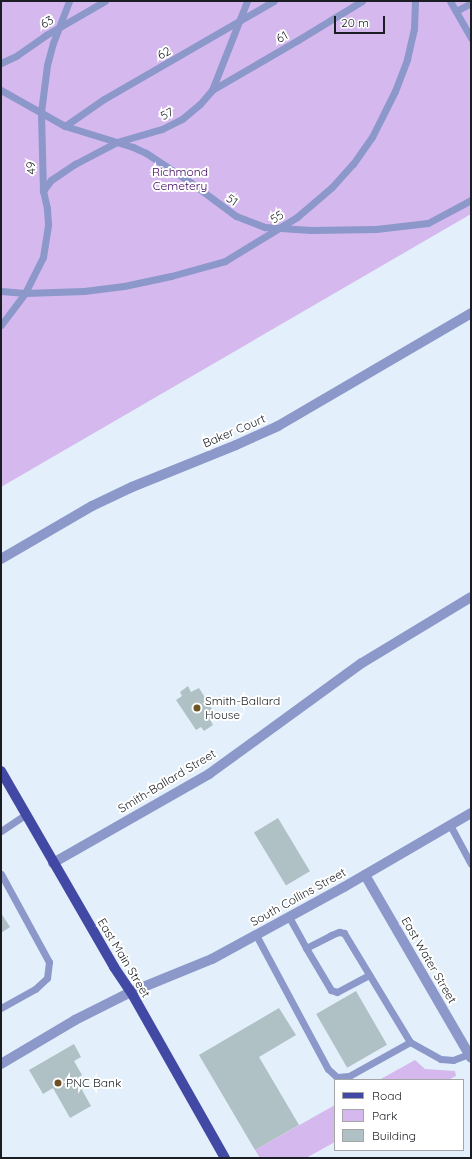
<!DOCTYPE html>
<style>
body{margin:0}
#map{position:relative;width:472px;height:1159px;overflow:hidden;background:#e3f0fb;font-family:Quicksand,sans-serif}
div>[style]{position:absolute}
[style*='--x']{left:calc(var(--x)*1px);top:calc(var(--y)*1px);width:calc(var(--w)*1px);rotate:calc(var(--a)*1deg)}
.green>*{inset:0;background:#d5b8ee}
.building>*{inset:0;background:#afc1c4;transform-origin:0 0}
.service>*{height:7px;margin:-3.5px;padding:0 3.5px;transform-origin:3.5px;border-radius:3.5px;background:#8c97ca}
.minor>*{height:10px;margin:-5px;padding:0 5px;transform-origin:5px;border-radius:5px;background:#8c97ca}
.primary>*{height:10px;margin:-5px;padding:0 5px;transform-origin:5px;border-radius:5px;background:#4249a5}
.dots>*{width:11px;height:11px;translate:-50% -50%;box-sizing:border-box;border:2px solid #fff;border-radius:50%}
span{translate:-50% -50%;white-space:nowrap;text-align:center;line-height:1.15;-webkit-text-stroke:4px #fff;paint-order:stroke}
.street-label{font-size:12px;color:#1a1e22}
.park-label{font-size:12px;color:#3e035d}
.poi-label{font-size:12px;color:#1a1e22}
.left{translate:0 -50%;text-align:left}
.frame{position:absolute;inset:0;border:2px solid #1a1e22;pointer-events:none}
.legend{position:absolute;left:334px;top:1079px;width:130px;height:72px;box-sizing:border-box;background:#fff;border:1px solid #a3a5a7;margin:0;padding:5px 7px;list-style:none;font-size:12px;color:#1a1e22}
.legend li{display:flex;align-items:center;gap:8px;height:20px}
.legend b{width:20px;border:1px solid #a3a5a7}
.scale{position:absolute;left:334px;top:16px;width:51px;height:18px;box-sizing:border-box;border:2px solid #1a1e22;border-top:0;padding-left:5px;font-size:12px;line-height:14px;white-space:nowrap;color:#1a1e22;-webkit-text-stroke:3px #fff;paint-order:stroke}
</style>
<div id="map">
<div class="green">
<div style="clip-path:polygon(1px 1px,471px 1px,471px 214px,1px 487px)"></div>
<div style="clip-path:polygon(415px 1060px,425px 1069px,455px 1071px,456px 1076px,448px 1080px,379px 1080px)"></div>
<div style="clip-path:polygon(335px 1105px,335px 1142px,306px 1158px,260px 1158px,255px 1150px)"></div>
</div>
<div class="building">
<div style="clip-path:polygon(188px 686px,191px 692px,199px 688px,217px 717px,211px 721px,213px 725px,204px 731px,201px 727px,196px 730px,176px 700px,182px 696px,180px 692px)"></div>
<div style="left:278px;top:818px;width:62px;height:28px;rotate:59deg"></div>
<div style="clip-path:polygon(1px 913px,10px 927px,1px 933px)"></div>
<div style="left:356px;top:991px;width:62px;height:46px;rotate:60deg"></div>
<div style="clip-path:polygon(279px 1008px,296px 1035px,259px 1057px,299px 1125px,255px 1150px,199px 1055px)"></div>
<div style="clip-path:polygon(74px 1044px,81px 1057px,74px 1061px,82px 1075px,76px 1079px,91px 1106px,70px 1118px,53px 1088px,43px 1094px,29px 1070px)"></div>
</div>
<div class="service">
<div style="--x:450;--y:1;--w:43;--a:60.4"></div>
<div style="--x:456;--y:11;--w:17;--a:-28"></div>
<div style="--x:1;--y:63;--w:17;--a:-25"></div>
<div style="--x:16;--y:56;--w:37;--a:-35"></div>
<div style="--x:46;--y:35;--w:68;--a:-30"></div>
<div style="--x:1;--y:90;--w:73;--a:29.4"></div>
<div style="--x:65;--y:126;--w:71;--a:17.2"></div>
<div style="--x:133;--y:147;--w:14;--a:25"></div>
<div style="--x:146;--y:153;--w:53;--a:33.4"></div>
<div style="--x:190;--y:182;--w:57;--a:36.5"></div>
<div style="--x:236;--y:216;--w:31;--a:21"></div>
<div style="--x:265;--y:227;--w:46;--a:3.7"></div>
<div style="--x:311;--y:230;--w:65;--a:-0.9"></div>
<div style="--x:376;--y:229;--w:52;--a:-6.6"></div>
<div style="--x:428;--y:223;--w:49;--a:-28.1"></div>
<div style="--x:212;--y:90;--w:99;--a:-30.2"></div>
<div style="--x:298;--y:40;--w:75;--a:-31.4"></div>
<div style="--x:65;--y:126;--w:47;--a:-34.7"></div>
<div style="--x:104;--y:99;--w:196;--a:-30"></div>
<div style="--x:43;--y:191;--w:14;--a:-54"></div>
<div style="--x:51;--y:180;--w:29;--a:-34"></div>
<div style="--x:75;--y:164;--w:47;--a:-27.6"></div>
<div style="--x:117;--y:142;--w:47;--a:-16.1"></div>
<div style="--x:162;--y:129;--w:22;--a:-27"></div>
<div style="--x:182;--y:119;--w:23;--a:-40"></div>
<div style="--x:200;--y:104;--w:18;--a:-49"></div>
<div style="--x:212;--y:90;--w:96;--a:-68.5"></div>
<div style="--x:1;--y:291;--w:24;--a:5"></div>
<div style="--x:25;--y:293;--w:59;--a:-1.9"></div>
<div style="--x:84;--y:291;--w:40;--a:-7.1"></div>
<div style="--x:124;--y:286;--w:48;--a:-12"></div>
<div style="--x:171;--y:276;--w:56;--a:-15.5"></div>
<div style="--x:225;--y:261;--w:84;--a:-31.4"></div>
<div style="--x:297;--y:217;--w:46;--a:-40.6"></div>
<div style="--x:332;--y:187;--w:31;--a:-48"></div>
<div style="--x:353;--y:164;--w:33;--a:-55"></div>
<div style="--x:372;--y:137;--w:51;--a:-63.4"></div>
<div style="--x:395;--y:91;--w:34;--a:-69"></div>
<div style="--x:407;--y:59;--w:31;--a:-77"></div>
<div style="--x:414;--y:29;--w:28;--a:-88"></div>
<div style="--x:1;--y:325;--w:40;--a:-53"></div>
<div style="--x:25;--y:293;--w:40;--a:-63.4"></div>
<div style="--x:43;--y:257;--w:33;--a:-81"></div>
<div style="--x:48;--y:224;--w:16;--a:-94"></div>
<div style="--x:47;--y:208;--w:17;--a:-103"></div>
<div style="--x:43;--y:191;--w:79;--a:-91.5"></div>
<div style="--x:41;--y:112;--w:47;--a:-82.7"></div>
<div style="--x:47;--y:65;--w:23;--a:-75"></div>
<div style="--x:53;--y:43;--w:45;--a:-69.1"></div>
<div style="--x:450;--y:825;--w:44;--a:61.7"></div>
<div style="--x:1;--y:831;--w:30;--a:-34"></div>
<div style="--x:1;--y:874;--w:100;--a:61.4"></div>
<div style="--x:49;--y:962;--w:16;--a:97"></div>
<div style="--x:47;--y:978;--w:16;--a:137"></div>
<div style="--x:35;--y:989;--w:39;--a:151"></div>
<div style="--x:289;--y:917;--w:35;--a:61"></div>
<div style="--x:306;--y:948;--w:28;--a:-27"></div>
<div style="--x:331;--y:935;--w:9;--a:-21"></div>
<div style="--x:339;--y:932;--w:5;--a:11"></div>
<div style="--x:344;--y:933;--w:127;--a:58.8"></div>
<div style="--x:410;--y:1042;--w:35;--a:29"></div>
<div style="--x:441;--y:1059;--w:12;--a:5"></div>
<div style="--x:453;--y:1060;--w:17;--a:-21"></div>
<div style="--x:256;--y:935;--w:152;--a:61.8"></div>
<div style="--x:328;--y:1069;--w:12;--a:42"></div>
<div style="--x:337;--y:1077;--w:12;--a:-5"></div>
<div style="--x:349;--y:1076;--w:70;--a:-29.1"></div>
<div style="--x:306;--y:948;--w:49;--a:59.2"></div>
<div style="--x:331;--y:990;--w:6;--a:18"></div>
<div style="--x:337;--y:992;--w:36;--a:-28"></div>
</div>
<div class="minor">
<div style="--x:1;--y:559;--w:105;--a:-30.2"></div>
<div style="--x:92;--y:506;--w:44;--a:-25.4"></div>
<div style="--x:132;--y:487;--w:112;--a:-22"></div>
<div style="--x:236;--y:445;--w:46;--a:-24.3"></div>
<div style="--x:278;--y:426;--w:224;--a:-30.3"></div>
<div style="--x:53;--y:863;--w:180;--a:-29.7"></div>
<div style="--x:209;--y:774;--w:189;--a:-36"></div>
<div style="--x:362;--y:663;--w:127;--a:-31.2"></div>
<div style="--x:365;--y:875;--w:211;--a:59.9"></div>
<div style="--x:1;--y:1064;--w:86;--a:-30.7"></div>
<div style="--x:75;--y:1020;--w:63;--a:-26.6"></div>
<div style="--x:131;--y:992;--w:87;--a:-22.2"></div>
<div style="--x:212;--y:959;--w:150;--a:-28.6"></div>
<div style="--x:344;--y:887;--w:147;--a:-30.2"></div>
</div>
<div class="primary">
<div style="--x:1;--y:771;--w:226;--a:60"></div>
<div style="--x:114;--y:967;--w:30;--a:56"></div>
<div style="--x:131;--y:992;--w:191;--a:60.5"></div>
</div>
<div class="dots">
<div style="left:197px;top:708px;background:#6d5224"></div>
<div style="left:58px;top:1083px;background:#6d5224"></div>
</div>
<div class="street-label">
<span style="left:47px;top:22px;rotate:-30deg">63</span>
<span style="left:282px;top:37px;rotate:-30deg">61</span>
<span style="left:164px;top:53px;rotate:-29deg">62</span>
<span style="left:167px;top:114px;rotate:-28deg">57</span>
<span style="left:31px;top:168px;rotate:-93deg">49</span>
<span style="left:232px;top:200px;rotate:35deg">51</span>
<span style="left:277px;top:217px;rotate:-33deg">55</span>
<span style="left:234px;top:431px;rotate:-23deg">Baker Court</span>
<span style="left:167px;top:781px;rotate:-31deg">Smith-Ballard Street</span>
<span style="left:298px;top:897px;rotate:-29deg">South Collins Street</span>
<span style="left:124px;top:958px;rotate:59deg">East Main Street</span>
<span style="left:429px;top:960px;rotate:60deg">East Water Street</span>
</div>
<div class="park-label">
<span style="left:180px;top:179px">Richmond<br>Cemetery</span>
</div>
<div class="poi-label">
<span class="left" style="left:205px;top:708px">Smith-Ballard<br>House</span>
<span class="left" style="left:66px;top:1083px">PNC Bank</span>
</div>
<div class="frame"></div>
<ul class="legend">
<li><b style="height:5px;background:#4249a5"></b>Road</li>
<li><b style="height:11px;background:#d5b8ee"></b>Park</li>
<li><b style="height:11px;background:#afc1c4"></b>Building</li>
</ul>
<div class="scale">20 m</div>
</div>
